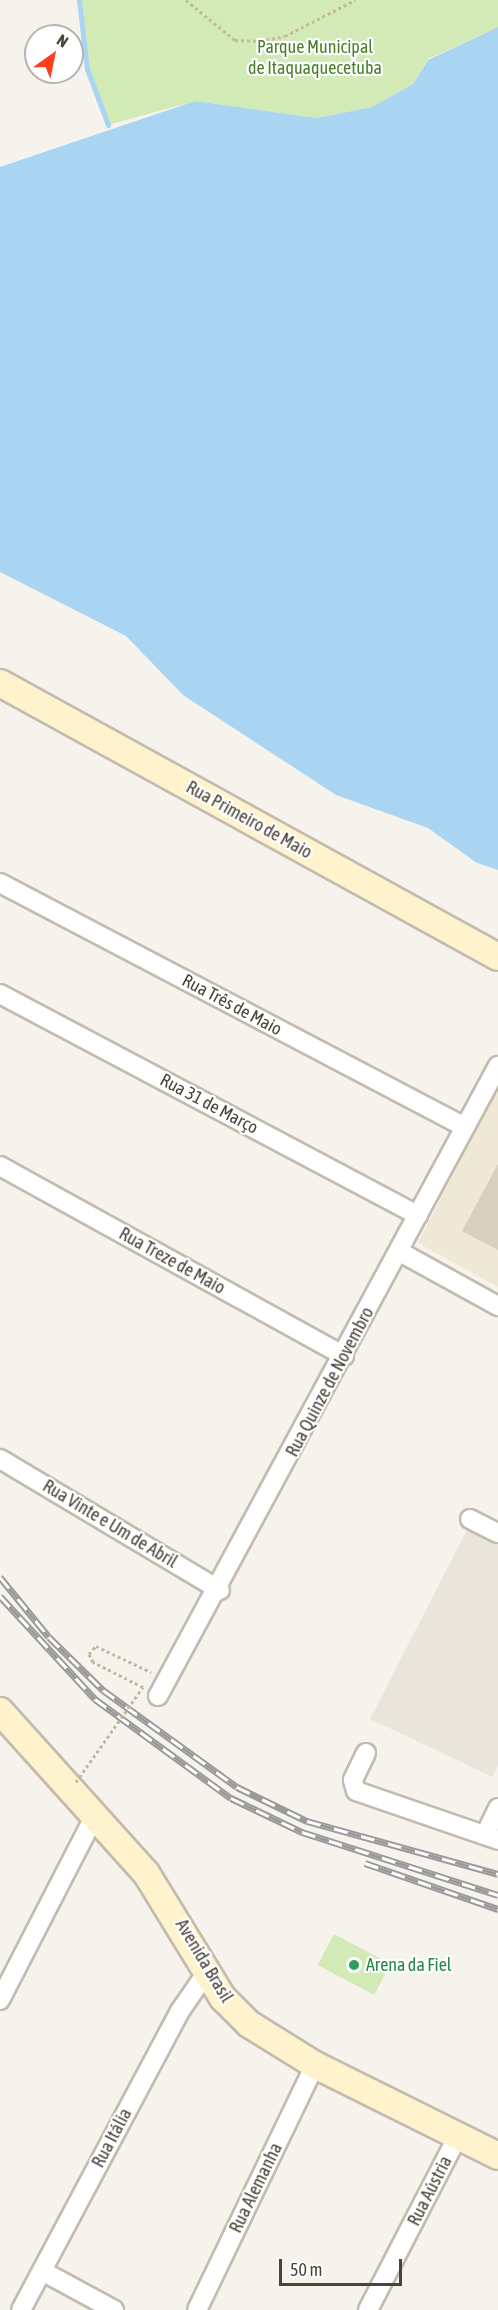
<!DOCTYPE html>
<meta charset="utf-8">
<style>
body{margin:0}
#map{position:relative;width:498px;height:2310px;overflow:hidden;background:#f6f3ec;font-family:"Asap Condensed",sans-serif}
div>[style]{position:absolute}
[style*='--x']{left:calc(var(--x)*1px);top:calc(var(--y)*1px);width:calc(var(--w)*1px);rotate:calc(var(--a)*1deg)}
.residential>*{inset:0;background:#eae5da}
.education>*{inset:0;background:#efe8d6}
.green>*{inset:0;background:#d2eab5;transform-origin:0 0}
.water>*{inset:0;background:#a9d4f2}
.stream>*{height:5px;margin:-2.5px;padding:0 2.5px;transform-origin:2.5px;border-radius:2.5px;background:#a9d4f2}
.building>*{inset:0;background:#d8cfc1}
.path>*{height:3px;margin-top:-1.5px;transform-origin:0;background:repeating-linear-gradient(90deg,#c4b79f 0 3px,transparent 0 6px)}
.roads{filter:drop-shadow(2px 0 #c2bbae) drop-shadow(-2px 0 #c2bbae) drop-shadow(0 2px #c2bbae) drop-shadow(0 -2px #c2bbae)}
.street>*{height:18px;margin:-9px;padding:0 9px;transform-origin:9px;border-radius:9px;background:#fff}
.secondary>*{height:26px;margin:-13px;padding:0 13px;transform-origin:13px;border-radius:13px;background:#fff3cd}
.rail>*{height:7px;margin-top:-3.5px;transform-origin:0;background:repeating-linear-gradient(90deg,#fff 0 14px,#9a9a9a 0 28px);box-sizing:border-box;border-block:2px solid #9a9a9a}
.path-bridge>*{height:3px;margin-top:-1.5px;transform-origin:0;background:repeating-linear-gradient(90deg,#c4b79f 0 3px,transparent 0 6px)}
.dots>*{width:16px;height:16px;translate:-50% -50%;box-sizing:border-box;border:3px solid #fff;border-radius:50%}
span{translate:-50% -50%;white-space:nowrap;text-align:center;line-height:1.15;-webkit-text-stroke:4.5px #fff;paint-order:stroke}
.park-label{font-size:18px;color:#4a7f2a}
.street-label{font-size:18px;color:#4b4439}
.leisure-label{font-size:18px;color:#27864d}
.left{translate:0 -50%;text-align:left}
.north{position:absolute;left:24px;top:24px;width:60px;height:60px;box-sizing:border-box;background:#fff;border:2px solid #b7b4b0;border-radius:50%;rotate:33deg;font-size:16px;font-weight:700;line-height:24px;text-align:center;color:#4b4439}
.north::after{content:'';display:block;margin:auto;width:21px;height:27px;background:#fc3f1d;clip-path:polygon(50% 0,100% 100%,50% 72%,0 100%)}
.scale{position:absolute;left:279px;top:2259px;width:123px;height:27px;box-sizing:border-box;border:3px solid #4b4439;border-top:0;padding-left:8px;font-size:18px;line-height:21px;white-space:nowrap;color:#4b4439;-webkit-text-stroke:4px #fff;paint-order:stroke}
</style>
<div id="map">
<div class="residential">
<div style="clip-path:polygon(469px 1526px,498px 1541px,498px 1764px,493px 1777px,370px 1719px)"></div>
</div>
<div class="education">
<div style="clip-path:polygon(498px 1087px,498px 1287px,418px 1243px)"></div>
</div>
<div class="green">
<div style="clip-path:polygon(81px 0,498px 0,498px 27px,428px 59px,413px 84px,372px 107px,317px 118px,195px 101px,108px 125px,87px 69px)"></div>
<div style="left:334px;top:1934px;width:64px;height:35px;rotate:28deg"></div>
</div>
<div class="water">
<div style="clip-path:polygon(498px 27px,498px 870px,477px 863px,428px 828px,336px 795px,183px 695px,126px 636px,0 572px,0 167px,195px 101px,317px 118px,372px 107px,413px 84px,428px 60px)"></div>
</div>
<div class="stream">
<div style="--x:79;--y:0;--w:69;--a:83.4"></div>
<div style="--x:87;--y:69;--w:60;--a:69.4"></div>
</div>
<div class="building">
<div style="clip-path:polygon(498px 1164px,498px 1250px,462px 1231px)"></div>
</div>
<div class="path">
<div style="--x:186;--y:0;--w:63;--a:39.2"></div>
<div style="--x:235;--y:40;--w:25;--a:2"></div>
<div style="--x:260;--y:41;--w:25;--a:-11"></div>
<div style="--x:285;--y:36;--w:79;--a:-27.2"></div>
</div>
<div class="roads">
<div class="street">
<div style="--x:0;--y:883;--w:525;--a:27.69"></div>
<div style="--x:0;--y:994;--w:473;--a:27.9"></div>
<div style="--x:0;--y:1166;--w:393;--a:28.9"></div>
<div style="--x:400;--y:1252;--w:112;--a:28.9"></div>
<div style="--x:0;--y:1459;--w:256;--a:30.8"></div>
<div style="--x:470;--y:1519;--w:31;--a:27"></div>
<div style="--x:158;--y:1696;--w:716;--a:-61.65"></div>
<div style="--x:366;--y:1753;--w:30;--a:116"></div>
<div style="--x:353;--y:1780;--w:11;--a:75"></div>
<div style="--x:356;--y:1791;--w:150;--a:19"></div>
<div style="--x:485;--y:1835;--w:30;--a:-64"></div>
<div style="--x:0;--y:2000;--w:206;--a:-62.8"></div>
<div style="--x:42;--y:2271;--w:82;--a:28.4"></div>
<div style="--x:21;--y:2310;--w:339;--a:-62"></div>
<div style="--x:180;--y:2011;--w:51;--a:-55.4"></div>
<div style="--x:197;--y:2310;--w:272;--a:-64.3"></div>
<div style="--x:368;--y:2310;--w:196;--a:-62.7"></div>
</div>
<div class="secondary">
<div style="--x:0;--y:683;--w:568;--a:28.82"></div>
<div style="--x:0;--y:1711;--w:218;--a:48"></div>
<div style="--x:146;--y:1873;--w:147;--a:58.4"></div>
<div style="--x:223;--y:1998;--w:37;--a:45"></div>
<div style="--x:249;--y:2024;--w:78;--a:31.8"></div>
<div style="--x:315;--y:2065;--w:204;--a:26.4"></div>
</div>
</div>
<div class="rail">
<div style="--x:0;--y:1577;--w:77;--a:50.8"></div>
<div style="--x:49;--y:1637;--w:76;--a:44.5"></div>
<div style="--x:103;--y:1690;--w:165;--a:35.9"></div>
<div style="--x:237;--y:1787;--w:78;--a:25.9"></div>
<div style="--x:307;--y:1821;--w:198;--a:15.5"></div>
<div style="--x:0;--y:1596;--w:140;--a:47.3"></div>
<div style="--x:95;--y:1699;--w:168;--a:36.1"></div>
<div style="--x:231;--y:1798;--w:79;--a:25.6"></div>
<div style="--x:302;--y:1832;--w:206;--a:17.8"></div>
<div style="--x:365;--y:1863;--w:141;--a:19.1"></div>
</div>
<div class="path-bridge">
<div style="--x:76;--y:1782;--w:116;--a:-54.8"></div>
<div style="--x:143;--y:1687;--w:56;--a:-153.4"></div>
<div style="--x:93;--y:1662;--w:9;--a:-117"></div>
<div style="--x:89;--y:1654;--w:11;--a:-49"></div>
<div style="--x:96;--y:1646;--w:61;--a:25.3"></div>
</div>
<div class="dots">
<div style="left:354px;top:1965px;background:#2e9e5b"></div>
</div>
<div class="park-label">
<span style="left:315px;top:58px">Parque Municipal<br>de Itaquaquecetuba</span>
</div>
<div class="street-label">
<span style="left:249px;top:820px;rotate:29deg">Rua Primeiro de Maio</span>
<span style="left:232px;top:1005px;rotate:28deg">Rua Três de Maio</span>
<span style="left:209px;top:1104px;rotate:28deg">Rua 31 de Março</span>
<span style="left:172px;top:1261px;rotate:29deg">Rua Treze de Maio</span>
<span style="left:330px;top:1382px;rotate:-62deg">Rua Quinze de Novembro</span>
<span style="left:110px;top:1524px;rotate:31deg">Rua Vinte e Um de Abril</span>
<span style="left:204px;top:1961px;rotate:59deg">Avenida Brasil</span>
<span style="left:112px;top:2138px;rotate:-62deg">Rua Itália</span>
<span style="left:256px;top:2188px;rotate:-64deg">Rua Alemanha</span>
<span style="left:430px;top:2191px;rotate:-63deg">Rua Aústria</span>
</div>
<div class="leisure-label">
<span class="left" style="left:366px;top:1965px">Arena da Fiel</span>
</div>
<div class="north">N</div>
<div class="scale">50 m</div>
</div>
